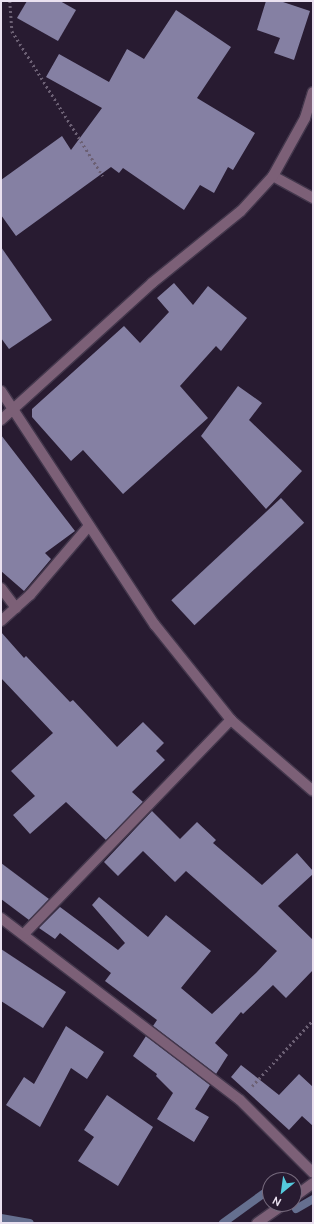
<!DOCTYPE html>
<style>
body{margin:0}
#map{position:relative;width:314px;height:1224px;overflow:hidden;background:#281b31;font-family:Ubuntu,sans-serif}
div>[style]{position:absolute}
[style*='--x']{left:calc(var(--x)*1px);top:calc(var(--y)*1px);width:calc(var(--w)*1px);rotate:calc(var(--a)*1deg)}
.stream>*{height:8px;margin:-4px;padding:0 4px;transform-origin:4px;border-radius:4px;background:#656f8f}
.building>*{inset:0;background:#8580a3;transform-origin:0 0}
.path>*{height:2.5px;margin-top:-1.25px;transform-origin:0;background:repeating-linear-gradient(90deg,#6c6074 0 2px,transparent 0 5px)}
.roads{filter:drop-shadow(1px 0 #43374c) drop-shadow(-1px 0 #43374c) drop-shadow(0 1px #43374c) drop-shadow(0 -1px #43374c)}
.minor>*{height:10px;margin:-5px;padding:0 5px;transform-origin:5px;border-radius:5px;background:#7c6077}
span{translate:-50% -50%;white-space:nowrap;text-align:center;line-height:1.15;-webkit-text-stroke:4px #281b31;paint-order:stroke}
.frame{position:absolute;inset:0;border:2px solid #eae1f0;pointer-events:none}
.north{position:absolute;left:262px;top:1172px;width:40px;height:40px;box-sizing:border-box;background:#281b31;border:1px solid #766a7d;border-radius:50%;rotate:209deg;font-size:11px;font-weight:700;line-height:16px;text-align:center;color:#eae1f0}
.north::after{content:'';display:block;margin:auto;width:14px;height:18px;background:#54cadd;clip-path:polygon(50% 0,100% 100%,50% 72%,0 100%)}
</style>
<div id="map">
<div class="stream">
<div style="--x:296;--y:1209;--w:20;--a:-30"></div>
<div style="--x:1;--y:1218;--w:29;--a:10"></div>
<div style="--x:223;--y:1223;--w:58;--a:-35.9"></div>
</div>
<div class="building">
<div style="clip-path:polygon(27px 1px,60px 1px,76px 10px,58px 41px,17px 18px)"></div>
<div style="clip-path:polygon(266px 1px,280px 1px,310px 11px,294px 60px,274px 53px,280px 38px,257px 30px)"></div>
<div style="clip-path:polygon(176px 10px,231px 47px,197px 98px,255px 133px,233px 170px,228px 167px,214px 193px,200px 185px,184px 210px,123px 168px,119px 173px,111px 167px,16px 236px,1px 215px,1px 180px,62px 136px,71px 150px,102px 108px,46px 77px,59px 54px,109px 82px,127px 49px,144px 59px)"></div>
<div style="clip-path:polygon(1px 247px,52px 320px,9px 349px,1px 338px)"></div>
<div style="clip-path:polygon(174px 283px,193px 305px,208px 286px,247px 318px,221px 351px,216px 346px,180px 386px,208px 418px,123px 494px,83px 450px,71px 461px,32px 417px,32px 409px,124px 326px,140px 343px,169px 312px,157px 298px)"></div>
<div style="clip-path:polygon(238px 386px,262px 403px,249px 420px,302px 471px,266px 509px,201px 436px)"></div>
<div style="clip-path:polygon(1px 435px,75px 531px,45px 553px,51px 559px,24px 591px,1px 571px)"></div>
<div style="left:281px;top:498px;width:34px;height:150px;rotate:47deg"></div>
<div style="clip-path:polygon(1px 632px,24px 658px,26px 656px,70px 702px,73px 700px,117px 747px,143px 722px,164px 743px,156px 751px,165px 760px,132px 792px,143px 802px,106px 840px,66px 802px,30px 834px,13px 815px,35px 796px,11px 771px,53px 733px,1px 678px)"></div>
<div style="clip-path:polygon(152px 811px,180px 839px,197px 822px,216px 840px,213px 843px,262px 885px,297px 853px,313px 871px,313px 874px,278px 906px,313px 940px,313px 970px,286px 998px,273px 985px,243px 1014px,241px 1012px,215px 1043px,228px 1055px,216px 1074px,153px 1026px,157px 1020px,105px 981px,111px 973px,60px 933px,55px 939px,39px 928px,60px 907px,118px 950px,125px 943px,92px 905px,99px 897px,148px 937px,166px 915px,211px 951px,181px 988px,212px 1014px,256px 973px,277px 951px,186px 871px,175px 882px,143px 851px,118px 876px,104px 862px)"></div>
<div style="clip-path:polygon(1px 863px,49px 899px,29px 920px,1px 899px)"></div>
<div style="clip-path:polygon(1px 949px,66px 992px,43px 1028px,1px 1001px)"></div>
<div style="clip-path:polygon(66px 1026px,104px 1052px,87px 1079px,71px 1068px,40px 1127px,6px 1105px,24px 1077px,34px 1084px)"></div>
<div style="clip-path:polygon(146px 1036px,210px 1085px,195px 1109px,209px 1117px,194px 1142px,157px 1119px,173px 1093px,156px 1076px,157px 1074px,133px 1056px)"></div>
<div style="clip-path:polygon(241px 1065px,279px 1095px,299px 1074px,313px 1087px,313px 1126px,302px 1116px,289px 1130px,231px 1077px)"></div>
<div style="clip-path:polygon(107px 1095px,153px 1127px,118px 1186px,78px 1161px,94px 1137px,84px 1130px)"></div>
</div>
<div class="path">
<div style="--x:10;--y:1;--w:30;--a:86"></div>
<div style="--x:12;--y:31;--w:171;--a:57.9"></div>
<div style="--x:252;--y:1086;--w:90;--a:-47.3"></div>
</div>
<div class="roads">
<div class="minor">
<div style="--x:273;--y:176;--w:46;--a:28.8"></div>
<div style="--x:1;--y:391;--w:280;--a:56.7"></div>
<div style="--x:155;--y:625;--w:122;--a:51.3"></div>
<div style="--x:231;--y:720;--w:108;--a:40.9"></div>
<div style="--x:1;--y:420;--w:204;--a:-42.2"></div>
<div style="--x:152;--y:283;--w:114;--a:-39"></div>
<div style="--x:241;--y:211;--w:47;--a:-47.6"></div>
<div style="--x:273;--y:176;--w:66;--a:-61.1"></div>
<div style="--x:305;--y:118;--w:27;--a:-73"></div>
<div style="--x:1;--y:588;--w:25;--a:53"></div>
<div style="--x:1;--y:621;--w:39;--a:-42"></div>
<div style="--x:30;--y:595;--w:91;--a:-49.5"></div>
<div style="--x:1;--y:918;--w:300;--a:37.3"></div>
<div style="--x:240;--y:1100;--w:103;--a:45"></div>
<div style="--x:24;--y:934;--w:298;--a:-46"></div>
<div style="--x:294;--y:1197;--w:24;--a:-36"></div>
<div style="--x:257;--y:1223;--w:33;--a:-35"></div>
</div>
</div>
<div class="frame"></div>
<div class="north">N</div>
</div>
